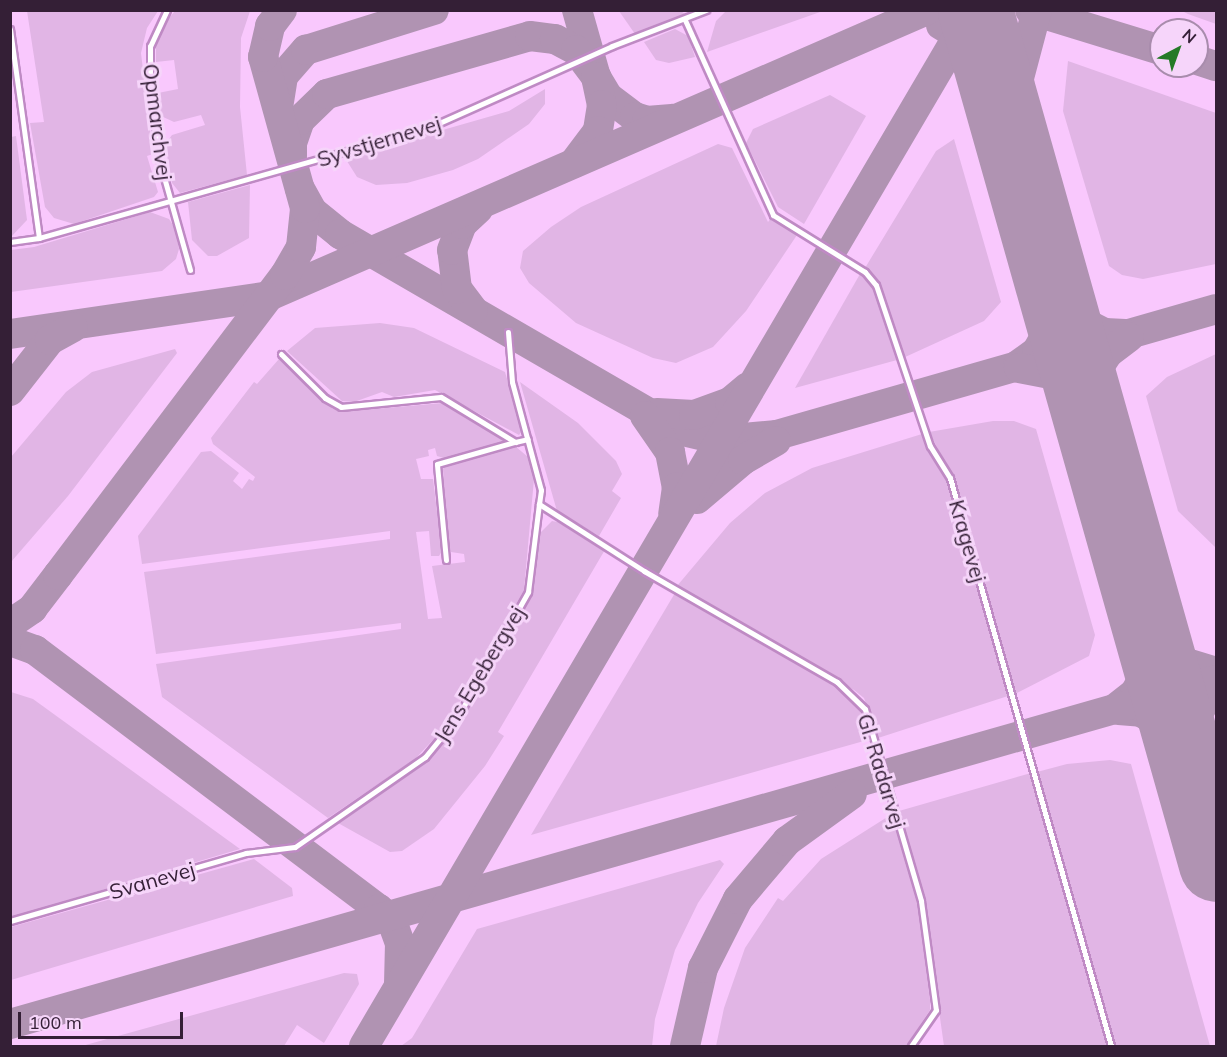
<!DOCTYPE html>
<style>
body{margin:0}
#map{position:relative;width:1227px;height:1057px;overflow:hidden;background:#f6d5fa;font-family:Mulish,sans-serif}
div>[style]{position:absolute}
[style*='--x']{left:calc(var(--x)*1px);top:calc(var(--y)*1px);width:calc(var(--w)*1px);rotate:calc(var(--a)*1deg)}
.built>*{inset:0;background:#f9c8fd}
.green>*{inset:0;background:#e1b5e5}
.taxiway>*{height:30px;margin:-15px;padding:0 15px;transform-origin:15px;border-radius:15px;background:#b093b2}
.runway>*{height:75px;margin:-37.5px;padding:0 37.5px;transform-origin:37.5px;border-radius:37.5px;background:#b093b2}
.roads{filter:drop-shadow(2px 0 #bf8ac4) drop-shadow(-2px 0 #bf8ac4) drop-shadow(0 2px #bf8ac4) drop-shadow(0 -2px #bf8ac4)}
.lane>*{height:5px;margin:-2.5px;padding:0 2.5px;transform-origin:2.5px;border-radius:2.5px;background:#fff}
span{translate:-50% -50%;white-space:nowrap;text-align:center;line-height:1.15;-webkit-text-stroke:6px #f6d5fa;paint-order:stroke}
.street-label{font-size:21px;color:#341f36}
.frame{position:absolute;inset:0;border:12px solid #341f36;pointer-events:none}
.north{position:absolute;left:1149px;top:18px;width:60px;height:60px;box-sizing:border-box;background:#f6d5fa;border:2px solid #a88cac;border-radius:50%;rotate:41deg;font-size:16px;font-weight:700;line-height:24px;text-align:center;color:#341f36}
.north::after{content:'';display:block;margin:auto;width:21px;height:27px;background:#257a27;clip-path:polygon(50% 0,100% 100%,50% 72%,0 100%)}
.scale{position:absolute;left:18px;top:1012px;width:165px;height:27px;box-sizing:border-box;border:3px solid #341f36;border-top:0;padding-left:8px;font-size:18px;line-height:21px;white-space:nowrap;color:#341f36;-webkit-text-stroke:4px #f6d5fa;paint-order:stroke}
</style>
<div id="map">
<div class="built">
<div style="clip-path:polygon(evenodd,10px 11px,1216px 11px,1216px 1046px,11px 1046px,10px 11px,1161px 30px,1197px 30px,1197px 66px,1161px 66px,1161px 30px)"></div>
</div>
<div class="green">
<div style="clip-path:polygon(27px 11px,158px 11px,147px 28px,141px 53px,153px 154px,147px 156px,158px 192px,154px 197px,74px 224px,54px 218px,45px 207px,30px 123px,44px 122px)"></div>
<div style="clip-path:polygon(175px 11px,250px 11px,241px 38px,240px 107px,247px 175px,180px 193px,172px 183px,165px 144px,172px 135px,205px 125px,201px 115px,174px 122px,161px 116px,158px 93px,178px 89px,174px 60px,156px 62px,156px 45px,163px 25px)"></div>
<div style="clip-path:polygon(619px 11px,681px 11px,686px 15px,635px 34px)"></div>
<div style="clip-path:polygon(726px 11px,726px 10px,823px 11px,707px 52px,716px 21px)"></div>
<div style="clip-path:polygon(1182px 11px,1216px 11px,1216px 24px,1188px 14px)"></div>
<div style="clip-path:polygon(675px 29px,688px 36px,695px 57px,669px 63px,656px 60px,644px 42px)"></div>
<div style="clip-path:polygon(1068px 61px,1216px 113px,1216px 264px,1143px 279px,1122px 275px,1109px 266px,1063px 111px)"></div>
<div style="clip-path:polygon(545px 89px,545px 104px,529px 124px,478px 159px,453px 170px,407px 183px,376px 185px,357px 177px,345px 158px,509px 111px)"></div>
<div style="clip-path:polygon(830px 95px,866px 116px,804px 224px,778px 207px,746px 143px,753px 129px)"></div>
<div style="clip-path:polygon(16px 136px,27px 220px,11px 237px,11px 137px)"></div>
<div style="clip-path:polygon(954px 139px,1001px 302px,984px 321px,903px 358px,878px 281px,865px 268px,936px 151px)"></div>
<div style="clip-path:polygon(718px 144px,732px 148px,768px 222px,771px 218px,797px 235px,746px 311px,713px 347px,676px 363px,653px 358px,576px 323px,529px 283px,520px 268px,523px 251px,551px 227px,581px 207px)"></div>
<div style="clip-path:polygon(250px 185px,249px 238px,217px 256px,208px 256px,192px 240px,188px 202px)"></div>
<div style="clip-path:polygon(150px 212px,169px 219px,175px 228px,179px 249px,176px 259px,162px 271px,11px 292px,11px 250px,34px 247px)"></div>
<div style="clip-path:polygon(860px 274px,872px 283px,897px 360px,795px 388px)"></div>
<div style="clip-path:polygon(380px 323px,414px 328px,505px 372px,522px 431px,519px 435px,435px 390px,394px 397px,382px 392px,354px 402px,342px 401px,287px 351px,315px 328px)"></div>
<div style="clip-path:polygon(175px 349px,177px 353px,68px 496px,11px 562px,11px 457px,66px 392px,92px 372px)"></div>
<div style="clip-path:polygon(1216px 354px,1216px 548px,1178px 511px,1146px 396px,1167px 377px)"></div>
<div style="clip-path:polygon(279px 359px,333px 409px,351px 411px,443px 403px,509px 442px,444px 458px,437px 456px,435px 448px,428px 450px,429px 456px,416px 459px,421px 479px,433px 479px,442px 551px,439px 556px,431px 556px,429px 531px,416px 532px,428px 619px,442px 618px,432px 566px,465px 562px,464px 554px,451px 552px,448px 547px,443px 469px,446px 465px,515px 446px,528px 457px,534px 479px,524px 590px,447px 725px,415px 759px,328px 818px,162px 697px,156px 664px,401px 629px,401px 623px,156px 654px,144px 572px,390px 539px,390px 531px,142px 564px,138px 536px,201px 452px,211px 451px,239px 473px,233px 481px,242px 489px,249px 479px,253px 481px,255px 477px,213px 444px,211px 438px,254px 382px,257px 384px)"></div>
<div style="clip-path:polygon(520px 382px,578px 423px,616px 461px,622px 474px,612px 491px,621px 498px,599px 536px,557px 511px)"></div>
<div style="clip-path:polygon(993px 421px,1014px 421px,1036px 429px,1095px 635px,1089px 656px,1015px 694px,954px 479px,929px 432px)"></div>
<div style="clip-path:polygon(922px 434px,931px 457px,948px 479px,1008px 696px,878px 738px,864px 698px,854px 690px,677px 586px,730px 523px,765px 493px,812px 468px)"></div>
<div style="clip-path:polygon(552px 521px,563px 523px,606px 548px,498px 732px,504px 736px,485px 766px,434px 829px,402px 851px,390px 852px,338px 823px,424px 764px,445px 742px,532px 591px,541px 532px)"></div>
<div style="clip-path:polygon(675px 593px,839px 688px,860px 707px,871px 739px,531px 835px)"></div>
<div style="clip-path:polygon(11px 692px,33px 699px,240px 849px,11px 917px)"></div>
<div style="clip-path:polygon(1110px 760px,1131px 764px,1210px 1046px,1114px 1046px,1037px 772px,1067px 764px)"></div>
<div style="clip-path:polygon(1031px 773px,1108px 1046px,944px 1046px,923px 898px,899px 811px)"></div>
<div style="clip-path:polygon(892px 814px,917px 899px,930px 1000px,930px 1010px,906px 1046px,716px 1046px,724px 1008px,745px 948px,778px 898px,783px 901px,821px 859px)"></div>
<div style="clip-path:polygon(254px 859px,292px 888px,293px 896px,11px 980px,11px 927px)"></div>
<div style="clip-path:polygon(720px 860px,724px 864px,698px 903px,675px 950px,655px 1019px,652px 1046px,401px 1046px,412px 1038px,477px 929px)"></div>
<div style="clip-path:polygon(344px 973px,357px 974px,359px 984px,324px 1043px,297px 1025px,284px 1046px,82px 1046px)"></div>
</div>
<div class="taxiway">
<div style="--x:577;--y:10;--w:70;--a:74.2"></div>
<div style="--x:596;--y:77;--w:23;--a:59"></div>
<div style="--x:608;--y:97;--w:34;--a:37"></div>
<div style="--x:635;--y:117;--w:13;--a:18"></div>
<div style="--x:647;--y:121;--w:25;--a:-5"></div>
<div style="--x:1030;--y:10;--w:137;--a:17"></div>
<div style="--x:941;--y:25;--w:35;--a:31"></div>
<div style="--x:971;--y:43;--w:34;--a:53"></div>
<div style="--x:1197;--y:60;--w:20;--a:18"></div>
<div style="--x:278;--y:108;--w:32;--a:-81"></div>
<div style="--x:283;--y:76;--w:35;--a:-49"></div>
<div style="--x:306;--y:50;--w:134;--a:-17.4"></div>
<div style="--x:292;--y:156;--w:13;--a:-90"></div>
<div style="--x:292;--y:143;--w:24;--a:-71"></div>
<div style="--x:300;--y:120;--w:37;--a:-44"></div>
<div style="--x:327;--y:94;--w:211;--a:-15.9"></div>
<div style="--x:530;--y:36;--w:25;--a:7"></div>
<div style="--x:555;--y:39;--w:24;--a:28"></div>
<div style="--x:576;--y:50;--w:34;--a:53"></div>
<div style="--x:596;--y:77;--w:29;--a:78"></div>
<div style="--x:602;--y:105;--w:26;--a:99"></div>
<div style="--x:598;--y:131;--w:40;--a:127"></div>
<div style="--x:1023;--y:182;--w:104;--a:-92.2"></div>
<div style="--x:1019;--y:78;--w:70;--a:-75.2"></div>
<div style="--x:300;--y:189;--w:26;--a:61"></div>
<div style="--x:313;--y:212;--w:35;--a:39"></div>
<div style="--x:340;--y:234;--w:391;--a:30.1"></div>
<div style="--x:678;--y:430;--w:44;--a:13.1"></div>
<div style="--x:721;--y:440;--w:56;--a:-5.1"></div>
<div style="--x:777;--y:435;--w:457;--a:-16"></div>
<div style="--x:1051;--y:280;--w:47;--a:56.3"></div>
<div style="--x:1077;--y:319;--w:31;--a:27"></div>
<div style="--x:1105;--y:333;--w:20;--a:3"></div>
<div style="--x:473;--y:310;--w:26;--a:-127"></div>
<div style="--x:457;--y:289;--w:39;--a:-97"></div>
<div style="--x:452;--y:250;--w:28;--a:-69"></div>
<div style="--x:462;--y:224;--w:22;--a:-43"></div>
<div style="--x:10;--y:334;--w:262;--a:-8.3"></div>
<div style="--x:269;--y:296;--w:717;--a:-23.49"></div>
<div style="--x:1018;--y:365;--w:24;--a:-36"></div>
<div style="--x:1037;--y:351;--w:18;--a:-61"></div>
<div style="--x:1046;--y:335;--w:15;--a:-67"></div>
<div style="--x:1052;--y:321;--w:39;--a:-91"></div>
<div style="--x:1019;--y:368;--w:37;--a:11"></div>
<div style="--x:1055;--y:375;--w:33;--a:43"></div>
<div style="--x:1079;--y:397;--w:25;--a:64"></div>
<div style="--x:10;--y:391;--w:65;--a:-51.9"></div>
<div style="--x:50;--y:340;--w:26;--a:-29"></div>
<div style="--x:657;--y:413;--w:37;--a:3"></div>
<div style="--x:694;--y:415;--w:38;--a:-20"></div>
<div style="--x:730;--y:402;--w:23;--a:-40"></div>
<div style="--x:645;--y:416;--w:44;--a:55.2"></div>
<div style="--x:670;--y:452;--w:36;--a:79"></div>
<div style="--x:677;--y:487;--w:27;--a:98"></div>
<div style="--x:1091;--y:421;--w:48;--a:-85.2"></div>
<div style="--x:1095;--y:373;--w:24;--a:-57"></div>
<div style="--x:1108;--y:353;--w:26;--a:-37"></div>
<div style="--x:697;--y:499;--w:60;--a:-40.3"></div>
<div style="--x:743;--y:460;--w:38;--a:-30"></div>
<div style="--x:1150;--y:617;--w:33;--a:61"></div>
<div style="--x:1166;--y:646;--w:27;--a:39"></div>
<div style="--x:1187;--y:663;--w:30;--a:17"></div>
<div style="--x:10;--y:624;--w:27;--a:-34"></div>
<div style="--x:32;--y:609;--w:43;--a:-52.6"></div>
<div style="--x:58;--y:575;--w:376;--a:-52.9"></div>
<div style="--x:285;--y:275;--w:32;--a:-60"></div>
<div style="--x:301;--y:247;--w:39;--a:-84"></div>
<div style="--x:305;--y:208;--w:157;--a:-105.5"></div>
<div style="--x:263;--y:57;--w:32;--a:-77"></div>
<div style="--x:270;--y:26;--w:20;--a:-53"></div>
<div style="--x:10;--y:641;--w:27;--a:20"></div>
<div style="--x:35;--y:650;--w:431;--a:37"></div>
<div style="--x:379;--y:909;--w:21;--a:47"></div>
<div style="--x:393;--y:924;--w:20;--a:70"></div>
<div style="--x:400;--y:943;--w:42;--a:91.4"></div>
<div style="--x:1117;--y:707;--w:23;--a:-38"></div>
<div style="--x:1135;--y:693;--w:34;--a:-62"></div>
<div style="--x:1151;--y:663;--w:66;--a:-97.9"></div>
<div style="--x:1119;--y:710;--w:22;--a:5"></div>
<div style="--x:1141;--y:712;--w:31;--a:31"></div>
<div style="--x:1168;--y:728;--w:41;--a:60.9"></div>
<div style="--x:1188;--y:764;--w:38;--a:-83"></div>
<div style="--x:1193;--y:726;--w:22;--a:-66"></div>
<div style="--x:1202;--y:706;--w:21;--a:-49"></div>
<div style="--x:10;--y:1024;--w:1254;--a:-15.92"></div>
<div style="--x:364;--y:1046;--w:1202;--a:-59.55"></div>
<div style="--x:685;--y:1046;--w:80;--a:-77"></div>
<div style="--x:703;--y:968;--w:77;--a:-63.1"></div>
<div style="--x:738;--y:899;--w:76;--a:-49.8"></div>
<div style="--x:787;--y:841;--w:80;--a:-35.9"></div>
</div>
<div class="runway">
<div style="--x:975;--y:10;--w:887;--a:74.24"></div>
</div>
<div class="roads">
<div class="lane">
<div style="--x:167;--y:10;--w:40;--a:115"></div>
<div style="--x:150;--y:46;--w:40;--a:90"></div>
<div style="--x:150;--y:86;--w:78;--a:82.6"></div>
<div style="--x:160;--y:163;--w:111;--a:74.3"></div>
<div style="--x:685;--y:20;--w:214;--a:65.7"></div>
<div style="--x:773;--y:215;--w:108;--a:31.8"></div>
<div style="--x:865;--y:272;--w:17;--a:50"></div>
<div style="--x:876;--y:285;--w:170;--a:71.5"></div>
<div style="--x:930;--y:446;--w:38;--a:58"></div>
<div style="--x:950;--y:478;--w:590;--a:74.17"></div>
<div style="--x:10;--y:29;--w:211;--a:82.1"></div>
<div style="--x:10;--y:242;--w:29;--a:-8"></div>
<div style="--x:39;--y:238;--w:404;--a:-15.8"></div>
<div style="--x:428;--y:128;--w:201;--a:-24"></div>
<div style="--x:612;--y:46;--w:101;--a:-21"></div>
<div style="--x:508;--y:332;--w:50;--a:85.4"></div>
<div style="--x:512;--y:382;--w:112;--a:75"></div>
<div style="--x:541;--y:490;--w:14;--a:98"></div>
<div style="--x:539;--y:504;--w:125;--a:32.5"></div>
<div style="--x:644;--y:571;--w:223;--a:29.9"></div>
<div style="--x:837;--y:682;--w:39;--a:44"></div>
<div style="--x:865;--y:709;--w:200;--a:73.7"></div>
<div style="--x:921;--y:901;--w:110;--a:82.2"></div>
<div style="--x:936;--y:1010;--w:44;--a:124.8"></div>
<div style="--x:281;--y:354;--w:62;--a:45"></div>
<div style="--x:325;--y:398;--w:18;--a:29"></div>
<div style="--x:341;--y:407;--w:100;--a:-5.7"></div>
<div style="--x:441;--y:397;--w:87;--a:31.3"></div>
<div style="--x:515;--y:442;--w:13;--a:-13"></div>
<div style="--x:446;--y:560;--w:96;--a:-95.4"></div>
<div style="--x:437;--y:464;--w:81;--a:-15.8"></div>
<div style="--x:10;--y:921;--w:246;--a:-16.1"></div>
<div style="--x:246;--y:853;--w:49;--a:-7"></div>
<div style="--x:295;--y:847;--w:158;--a:-34.7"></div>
<div style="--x:425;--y:757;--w:50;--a:-50.6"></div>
<div style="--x:457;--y:718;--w:145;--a:-60.6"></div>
<div style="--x:528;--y:592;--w:89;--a:-82.9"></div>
</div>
</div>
<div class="street-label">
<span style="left:158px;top:122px;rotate:83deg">Opmarchvej</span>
<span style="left:379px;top:141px;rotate:-17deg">Syvstjernevej</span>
<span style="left:968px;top:541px;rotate:74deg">Kragevej</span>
<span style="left:479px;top:674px;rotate:-59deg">Jens Egebergvej</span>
<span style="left:882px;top:771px;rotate:73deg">Gl. Radarvej</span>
<span style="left:152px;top:880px;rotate:-16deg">Svanevej</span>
</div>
<div class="frame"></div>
<div class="north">N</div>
<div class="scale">100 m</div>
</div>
